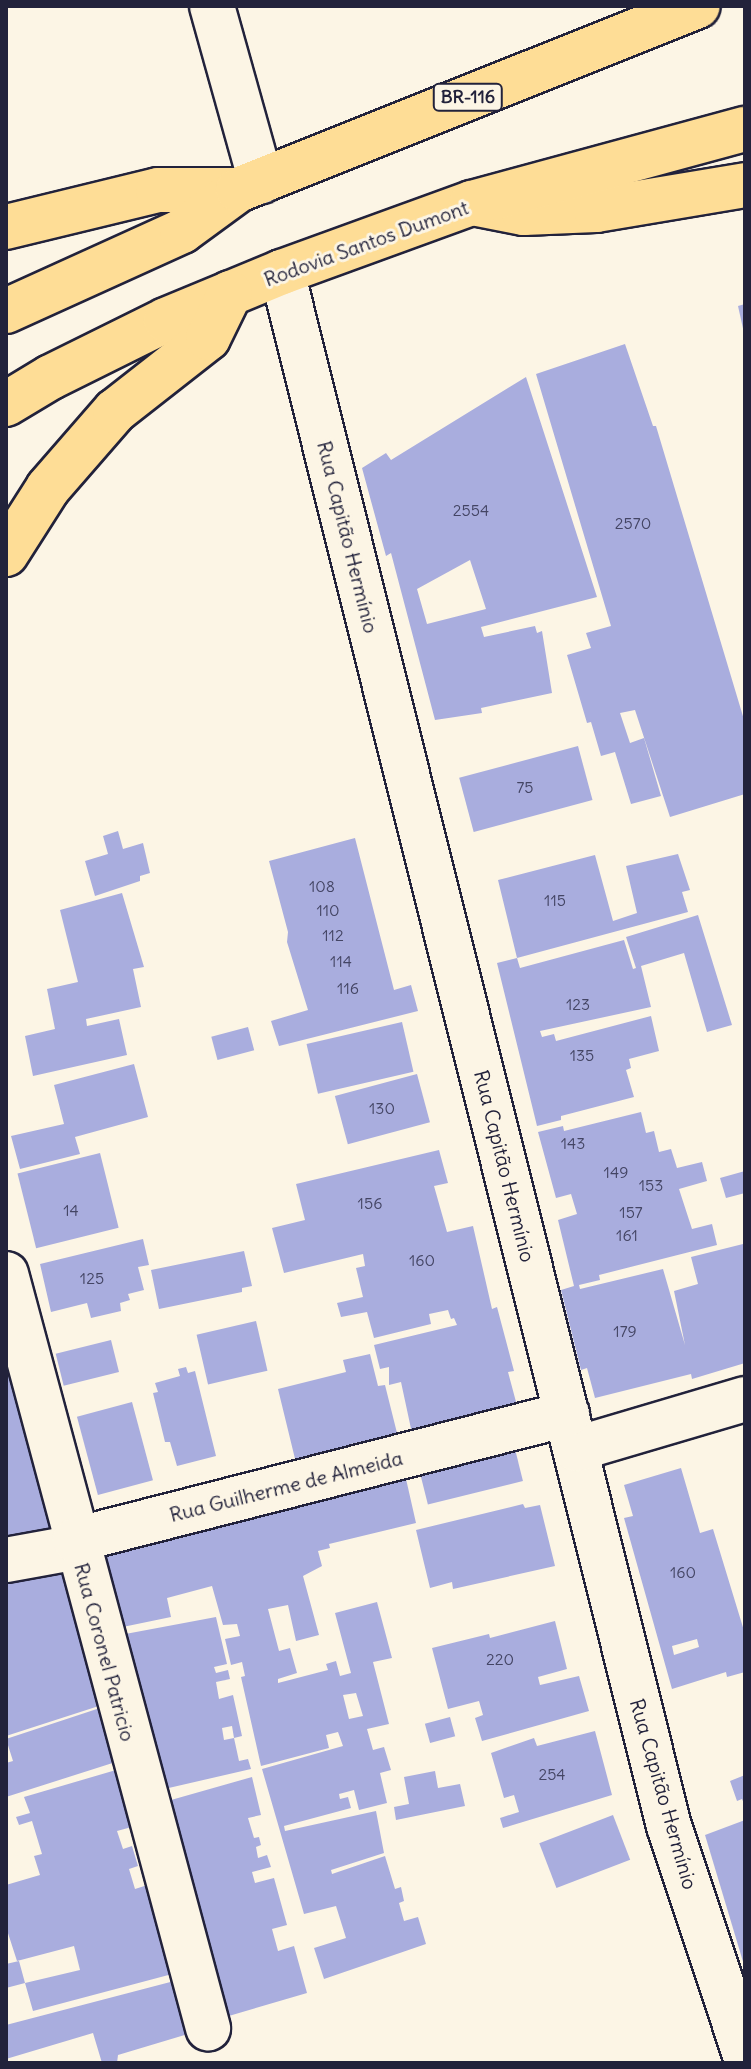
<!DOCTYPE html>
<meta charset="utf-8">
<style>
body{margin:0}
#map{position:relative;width:751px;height:2069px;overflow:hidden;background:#fcf5e5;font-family:Delius,sans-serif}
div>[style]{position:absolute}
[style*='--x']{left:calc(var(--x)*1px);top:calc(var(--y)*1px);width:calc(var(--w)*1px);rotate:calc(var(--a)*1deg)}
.building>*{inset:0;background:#a9adde;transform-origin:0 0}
.roads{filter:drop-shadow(2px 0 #22223b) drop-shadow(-2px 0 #22223b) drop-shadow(0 2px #22223b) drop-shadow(0 -2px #22223b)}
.minor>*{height:44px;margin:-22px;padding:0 22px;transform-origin:22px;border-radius:22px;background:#fcf5e5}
.major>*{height:44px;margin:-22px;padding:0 22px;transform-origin:22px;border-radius:22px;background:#fedd96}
.highway>*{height:44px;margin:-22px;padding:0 22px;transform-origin:22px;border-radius:22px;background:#fedd96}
span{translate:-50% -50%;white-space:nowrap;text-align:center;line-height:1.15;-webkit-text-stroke:6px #fcf5e5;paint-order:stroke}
.number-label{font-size:16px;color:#444564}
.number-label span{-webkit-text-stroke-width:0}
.shield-label span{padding:2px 6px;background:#fcf5e5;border:2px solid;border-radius:6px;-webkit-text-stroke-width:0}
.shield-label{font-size:18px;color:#22223b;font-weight:700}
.street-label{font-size:20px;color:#22223b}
.frame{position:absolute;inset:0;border:8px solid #22223b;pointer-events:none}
</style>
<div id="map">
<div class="building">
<div style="clip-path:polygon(745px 304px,745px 333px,744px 333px,738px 306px)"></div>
<div style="clip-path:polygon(625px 344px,653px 426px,656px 426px,745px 723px,745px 794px,670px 817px,635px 710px,620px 713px,630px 743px,644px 738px,661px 796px,631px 804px,615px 752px,601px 756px,591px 722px,587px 723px,567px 655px,591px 648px,586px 633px,611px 626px,536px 374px)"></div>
<div style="clip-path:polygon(evenodd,526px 377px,597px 597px,481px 627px,484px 637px,535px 626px,537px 633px,542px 631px,552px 693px,481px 708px,482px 713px,435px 720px,391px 553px,386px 556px,362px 468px,386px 453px,391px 460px,526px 377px,470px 560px,486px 609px,427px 624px,417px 589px,470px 560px)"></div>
<div style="left:578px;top:746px;width:56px;height:123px;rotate:75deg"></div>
<div style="clip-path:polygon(118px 831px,123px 849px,143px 843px,150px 873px,140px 876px,140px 881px,95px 896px,85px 861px,108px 854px,103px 836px)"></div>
<div style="clip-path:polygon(355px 838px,394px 990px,411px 985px,418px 1011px,279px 1046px,271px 1021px,308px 1010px,287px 942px,288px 932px,269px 861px)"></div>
<div style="clip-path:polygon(678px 854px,690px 890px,682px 892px,688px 912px,517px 958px,498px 880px,595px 855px,613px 921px,637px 913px,626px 866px)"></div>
<div style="clip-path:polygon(122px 893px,144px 967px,133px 969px,141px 1007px,86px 1019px,87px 1026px,119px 1019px,127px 1055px,33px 1076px,25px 1036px,55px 1029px,47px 989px,78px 982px,60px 910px)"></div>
<div style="clip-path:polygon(698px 915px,732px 1025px,707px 1032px,684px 953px,641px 966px,651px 1007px,540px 1031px,542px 1037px,554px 1034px,556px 1041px,651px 1016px,659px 1051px,629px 1059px,631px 1068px,626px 1070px,634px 1097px,561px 1116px,561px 1120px,537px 1126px,497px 963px,517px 958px,520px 968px,624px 940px,633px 969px,636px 968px,626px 937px)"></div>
<div style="left:402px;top:1022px;width:51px;height:98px;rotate:77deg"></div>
<div style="left:248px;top:1027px;width:24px;height:38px;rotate:75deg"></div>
<div style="clip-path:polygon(134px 1064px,148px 1117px,75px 1137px,80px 1154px,20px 1169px,11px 1136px,64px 1124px,54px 1085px)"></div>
<div style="left:417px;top:1074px;width:50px;height:85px;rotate:75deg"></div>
<div style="clip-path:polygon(641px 1112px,646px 1133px,654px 1131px,659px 1152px,671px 1149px,677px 1168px,702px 1162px,707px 1181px,679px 1189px,692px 1229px,712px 1224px,717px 1245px,599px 1275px,600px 1280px,579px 1285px,580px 1289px,663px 1269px,685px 1345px,674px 1291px,698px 1284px,691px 1257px,743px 1244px,745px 1363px,692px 1379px,691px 1374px,595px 1398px,587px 1368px,581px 1370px,561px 1290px,574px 1286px,558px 1220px,577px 1214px,571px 1194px,556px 1198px,538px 1132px,563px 1126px,564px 1131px)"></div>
<div style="clip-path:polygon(439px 1150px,448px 1183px,434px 1186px,447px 1232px,473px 1226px,492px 1309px,497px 1307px,514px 1371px,508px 1372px,519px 1413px,413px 1438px,401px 1382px,389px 1385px,389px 1367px,380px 1369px,374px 1345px,457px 1325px,454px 1318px,451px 1319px,448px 1310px,429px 1314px,431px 1324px,374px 1338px,367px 1312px,341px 1317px,337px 1303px,363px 1297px,356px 1268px,365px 1266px,363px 1254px,284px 1273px,272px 1228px,305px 1220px,296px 1184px)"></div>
<div style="left:100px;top:1153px;width:77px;height:85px;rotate:76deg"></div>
<div style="clip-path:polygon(745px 1171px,745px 1193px,726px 1198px,720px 1178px)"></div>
<div style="clip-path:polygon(143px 1239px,149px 1265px,138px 1267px,144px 1290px,128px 1294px,130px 1300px,120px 1303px,121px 1311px,91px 1318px,87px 1303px,51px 1312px,40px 1264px)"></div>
<div style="clip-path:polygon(244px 1251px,252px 1286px,242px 1288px,242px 1292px,159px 1309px,151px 1270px)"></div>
<div style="left:256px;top:1321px;width:51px;height:61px;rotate:77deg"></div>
<div style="clip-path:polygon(6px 1332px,58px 1542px,6px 1554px)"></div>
<div style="left:111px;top:1340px;width:33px;height:57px;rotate:76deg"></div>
<div style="clip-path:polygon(370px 1354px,378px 1386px,385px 1385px,399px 1441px,366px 1449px,364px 1441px,351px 1444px,353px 1454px,297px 1467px,278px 1389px,346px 1372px,343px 1360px)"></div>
<div style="clip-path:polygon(186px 1367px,188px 1373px,195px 1371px,216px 1456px,177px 1466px,170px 1442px,165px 1442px,153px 1393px,158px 1392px,155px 1383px,180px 1376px,178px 1369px)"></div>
<div style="left:132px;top:1402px;width:81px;height:57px;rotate:75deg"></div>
<div style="left:514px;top:1445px;width:37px;height:98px;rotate:76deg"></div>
<div style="clip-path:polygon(evenodd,681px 1468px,700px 1533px,713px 1529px,745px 1634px,745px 1672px,727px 1677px,726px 1672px,672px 1689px,624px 1518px,633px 1516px,624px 1485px,681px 1468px,697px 1639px,699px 1647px,674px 1655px,672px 1646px,697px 1639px)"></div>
<div style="clip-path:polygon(evenodd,404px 1470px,416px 1523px,329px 1544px,330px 1548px,318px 1551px,322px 1566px,303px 1576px,319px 1635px,296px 1641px,288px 1605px,268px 1609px,279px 1651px,290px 1648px,297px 1673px,278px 1679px,278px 1683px,328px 1670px,326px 1664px,336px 1661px,340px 1676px,351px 1673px,335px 1613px,377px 1602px,392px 1658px,373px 1662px,389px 1724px,367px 1729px,373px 1750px,384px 1747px,391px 1770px,380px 1773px,387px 1803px,359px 1810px,354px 1790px,339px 1794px,340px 1799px,348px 1797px,351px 1808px,284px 1826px,285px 1831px,376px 1811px,384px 1853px,331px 1870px,332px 1874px,385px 1856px,395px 1889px,401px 1887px,404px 1901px,399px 1903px,404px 1921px,418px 1917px,426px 1944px,324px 1979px,314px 1948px,346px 1938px,336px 1906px,304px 1914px,262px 1769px,343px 1746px,338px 1732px,326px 1735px,329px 1748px,261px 1766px,241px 1677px,245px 1676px,242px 1662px,231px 1665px,225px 1639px,240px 1636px,237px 1624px,223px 1625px,212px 1586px,167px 1598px,171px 1617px,113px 1629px,94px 1553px,404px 1470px,356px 1693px,363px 1716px,349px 1719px,343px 1695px,356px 1693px)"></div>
<div style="clip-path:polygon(523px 1504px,525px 1508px,540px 1505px,555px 1566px,453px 1589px,452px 1582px,430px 1588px,416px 1530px)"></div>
<div style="clip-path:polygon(60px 1559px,105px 1704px,6px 1736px,6px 1575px)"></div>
<div style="clip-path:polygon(evenodd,216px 1617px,227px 1664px,214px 1667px,216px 1673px,228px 1670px,230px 1679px,216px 1682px,219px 1699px,233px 1695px,242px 1736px,234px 1738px,239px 1761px,248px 1759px,251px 1769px,160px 1790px,136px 1667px,128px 1668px,120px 1635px,216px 1617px,232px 1726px,234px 1738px,224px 1740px,222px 1728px,232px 1726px)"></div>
<div style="clip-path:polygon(555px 1621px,567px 1669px,538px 1677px,540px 1685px,579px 1676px,589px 1711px,482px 1741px,475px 1718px,483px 1715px,479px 1701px,448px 1709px,432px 1648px,489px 1634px,490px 1638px)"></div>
<div style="clip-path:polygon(106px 1706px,122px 1760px,6px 1797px,6px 1763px,13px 1761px,6px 1739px)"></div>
<div style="left:450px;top:1717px;width:20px;height:26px;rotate:75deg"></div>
<div style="clip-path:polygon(595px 1731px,612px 1795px,503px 1828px,500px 1818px,519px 1812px,514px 1795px,504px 1798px,491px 1753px,534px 1738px,537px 1746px)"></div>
<div style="clip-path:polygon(116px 1770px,139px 1825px,117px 1831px,123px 1849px,132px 1846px,138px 1866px,129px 1869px,135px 1889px,157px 1882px,168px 1921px,156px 1925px,162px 1950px,170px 1948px,176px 1973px,33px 2011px,25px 1983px,80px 1970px,74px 1946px,17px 1961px,6px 1927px,6px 1885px,40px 1875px,34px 1856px,42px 1854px,32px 1821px,19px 1825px,16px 1817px,30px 1813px,24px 1797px)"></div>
<div style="clip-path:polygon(435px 1771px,438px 1788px,460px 1784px,465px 1806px,396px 1820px,394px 1807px,409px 1804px,404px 1777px)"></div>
<div style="clip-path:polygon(745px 1775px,745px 1806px,742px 1799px,737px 1801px,730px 1781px)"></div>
<div style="clip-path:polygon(252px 1777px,261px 1815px,248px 1818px,254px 1838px,259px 1837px,261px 1845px,256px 1847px,258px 1858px,267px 1855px,271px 1867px,252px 1872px,255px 1883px,274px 1878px,287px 1925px,272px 1929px,278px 1951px,294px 1946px,307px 1993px,222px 2018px,164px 1802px)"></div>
<div style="left:613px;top:1815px;width:48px;height:79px;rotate:69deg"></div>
<div style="clip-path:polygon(745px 1820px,745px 1964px,744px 1965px,705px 1835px)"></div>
<div style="clip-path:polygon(19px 1961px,25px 1983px,6px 1988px,6px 1964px)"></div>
<div style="clip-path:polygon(178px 1980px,198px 2031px,118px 2055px,117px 2063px,102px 2063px,93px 2033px,6px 2059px,6px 2025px)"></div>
</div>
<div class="roads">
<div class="minor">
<div style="--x:212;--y:6;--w:182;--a:74.4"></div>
<div style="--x:282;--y:272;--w:1601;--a:76.02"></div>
<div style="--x:669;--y:1826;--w:240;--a:71.6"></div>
<div style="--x:6;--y:1274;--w:781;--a:75"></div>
<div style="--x:576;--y:1449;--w:176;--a:-16.5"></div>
<div style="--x:6;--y:1560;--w:56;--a:-10.3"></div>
<div style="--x:61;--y:1550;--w:17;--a:-36"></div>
<div style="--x:75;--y:1540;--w:508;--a:-14.36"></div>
</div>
<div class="major">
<div style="--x:472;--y:203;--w:53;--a:10.9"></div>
<div style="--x:524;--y:213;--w:72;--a:-2.4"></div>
<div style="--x:596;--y:210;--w:151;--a:-9.5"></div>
</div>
<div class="highway">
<div style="--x:6;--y:227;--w:156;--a:-13.7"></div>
<div style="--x:158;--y:190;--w:80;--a:0"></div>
<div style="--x:6;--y:311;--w:193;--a:-24.4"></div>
<div style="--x:182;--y:231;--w:69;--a:-36.2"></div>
<div style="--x:238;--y:190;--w:495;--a:-21.8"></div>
<div style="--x:6;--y:404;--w:52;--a:-31"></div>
<div style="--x:51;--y:377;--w:128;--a:-26.4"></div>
<div style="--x:166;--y:320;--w:126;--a:-22.5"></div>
<div style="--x:282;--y:272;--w:202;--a:-20"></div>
<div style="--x:472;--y:203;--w:283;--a:-15.2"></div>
<div style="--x:6;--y:554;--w:78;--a:-57.5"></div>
<div style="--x:48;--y:488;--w:102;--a:-49"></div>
<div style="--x:115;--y:411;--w:118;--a:-38.1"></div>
<div style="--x:208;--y:338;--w:50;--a:-63.9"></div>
</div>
</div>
<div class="number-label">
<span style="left:471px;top:510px">2554</span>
<span style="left:633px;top:523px">2570</span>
<span style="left:525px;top:787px">75</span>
<span style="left:322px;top:886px">108</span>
<span style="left:555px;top:900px">115</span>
<span style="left:328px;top:910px">110</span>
<span style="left:333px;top:935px">112</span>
<span style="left:341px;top:961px">114</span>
<span style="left:348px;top:988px">116</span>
<span style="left:578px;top:1004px">123</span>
<span style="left:582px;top:1055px">135</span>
<span style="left:382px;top:1108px">130</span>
<span style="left:573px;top:1143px">143</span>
<span style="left:616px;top:1172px">149</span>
<span style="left:651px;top:1185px">153</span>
<span style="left:370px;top:1203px">156</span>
<span style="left:71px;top:1210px">14</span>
<span style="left:631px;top:1212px">157</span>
<span style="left:627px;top:1235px">161</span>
<span style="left:422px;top:1260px">160</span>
<span style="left:92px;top:1278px">125</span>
<span style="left:625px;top:1331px">179</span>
<span style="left:683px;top:1572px">160</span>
<span style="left:500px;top:1659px">220</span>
<span style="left:552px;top:1774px">254</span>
</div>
<div class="shield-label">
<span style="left:468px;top:97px">BR-116</span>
</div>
<div class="street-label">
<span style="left:366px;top:243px;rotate:-20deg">Rodovia Santos Dumont</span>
<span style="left:348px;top:537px;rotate:76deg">Rua Capitão Hermínio</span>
<span style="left:505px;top:1166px;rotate:76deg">Rua Capitão Hermínio</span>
<span style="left:286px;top:1486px;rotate:-14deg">Rua Guilherme de Almeida</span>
<span style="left:105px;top:1652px;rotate:75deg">Rua Coronel Patricio</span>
<span style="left:664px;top:1794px;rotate:74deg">Rua Capitão Hermínio</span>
</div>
<div class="frame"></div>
</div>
